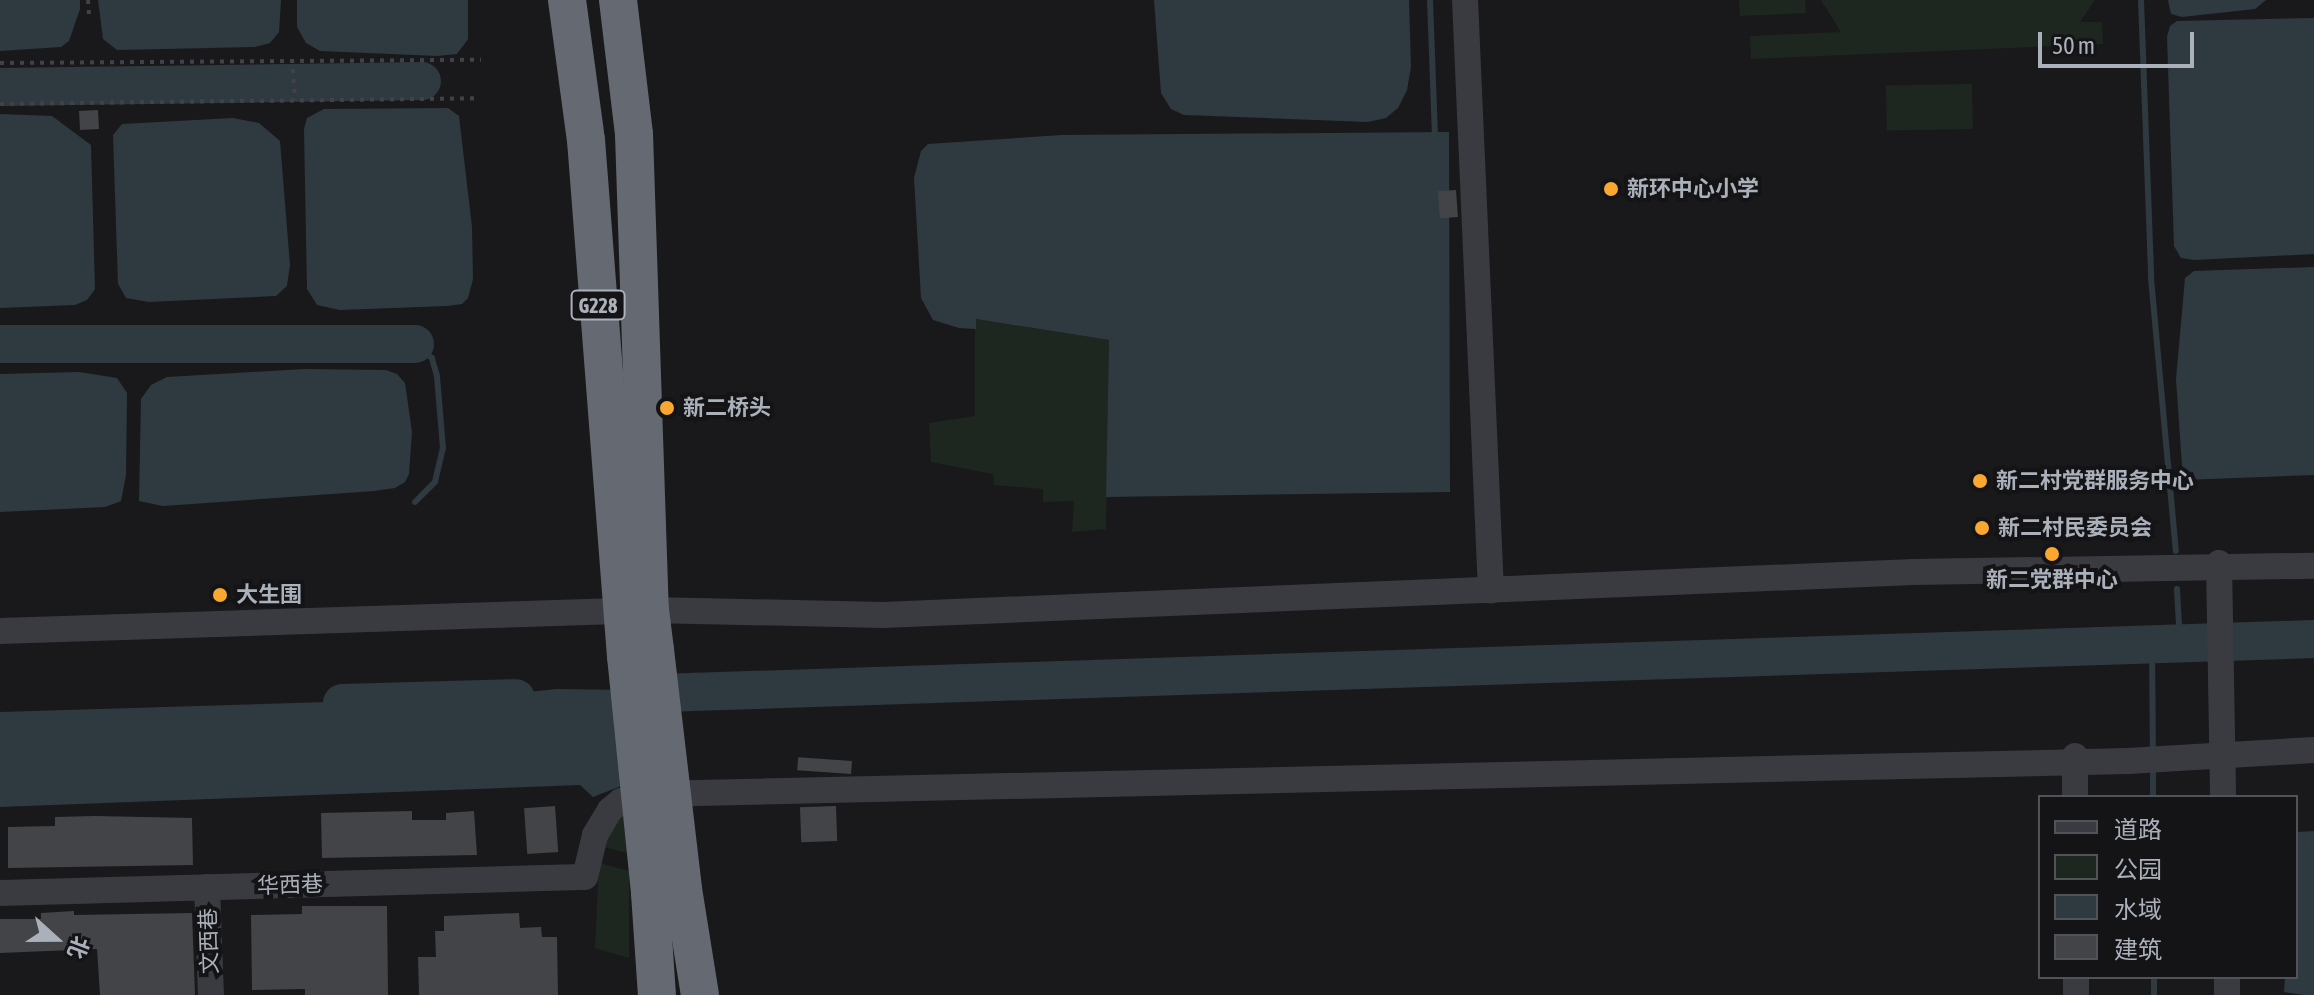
<!DOCTYPE html>
<meta charset="utf-8">
<style>
body{margin:0}
#map{position:relative;width:2314px;height:995px;overflow:hidden;background:#19191b;font-family:"Asap Condensed","Noto Sans SC",sans-serif}
div>[style]{position:absolute}
[style*='--x']{left:calc(var(--x)*1px);top:calc(var(--y)*1px);width:calc(var(--w)*1px);rotate:calc(var(--a)*1deg)}
.green>*{inset:0;background:#1e271f;transform-origin:0 0}
.water>*{inset:0;background:#2e3a40}
.stream>*{height:6px;margin:-3px;padding:0 3px;transform-origin:3px;border-radius:3px;background:#2e3a40}
.river>*{height:38px;margin:-19px;padding:0 19px;transform-origin:19px;border-radius:19px;background:#2e3a40}
.building>*{inset:0;background:#434448;transform-origin:0 0}
.path>*{height:4px;margin-top:-2px;transform-origin:0;background:repeating-linear-gradient(90deg,#404248 0 4px,transparent 0 10px)}
.minor>*{height:26px;margin:-13px;padding:0 13px;transform-origin:13px;border-radius:13px;background:#3a3b40}
.highway>*{height:38px;margin:-19px;padding:0 19px;transform-origin:19px;border-radius:19px;background:#656a72}
.highway-bridge>*{height:38px;margin:-19px;padding:0 19px;transform-origin:19px;border-radius:19px;background:#656a72}
.dots>*{width:22px;height:22px;translate:-50% -50%;box-sizing:border-box;border:4px solid #141416;border-radius:50%}
span{translate:-50% -50%;white-space:nowrap;text-align:center;line-height:1.15;-webkit-text-stroke:8px #141416;paint-order:stroke}
.shield-label span{padding:2px 6px;background:#141416;border:2px solid;border-radius:6px;-webkit-text-stroke-width:0}
.shield-label{font-size:20px;color:#abb1bb;font-weight:700}
.poi-label{font-size:22px;color:#abb1bb;font-weight:700}
.left{translate:0 -50%;text-align:left}
.street-label{font-size:22px;color:#abb1bb}
.legend{position:absolute;left:2038px;top:795px;width:260px;height:184px;box-sizing:border-box;background:#141416;border:2px solid #505358;margin:0;padding:10px 14px;list-style:none;font-size:24px;color:#abb1bb}
.legend li{display:flex;align-items:center;gap:16px;height:40px}
.legend b{width:40px;border:2px solid #505358}
.north{position:absolute;left:16px;top:899px;width:80px;height:80px;-webkit-text-stroke:6px #141416;paint-order:stroke;rotate:111deg;font-size:22px;font-weight:700;line-height:32px;text-align:center;color:#abb1bb}
.north::after{content:'';display:block;margin:auto;width:28px;height:36px;background:#abb1bb;clip-path:polygon(50% 0,100% 100%,50% 72%,0 100%)}
.scale{position:absolute;left:2038px;top:32px;width:156px;height:36px;box-sizing:border-box;border:4px solid #abb1bb;border-top:0;padding-left:10px;font-size:24px;line-height:28px;white-space:nowrap;color:#abb1bb;-webkit-text-stroke:6px #141416;paint-order:stroke}
</style>
<div id="map">
<div class="green">
<div style="clip-path:polygon(1739px 0,1805px 0,1806px 13px,1740px 16px)"></div>
<div style="clip-path:polygon(1821px 0,2095px 0,2080px 22px,2102px 22px,2103px 44px,1751px 59px,1750px 36px,1841px 32px)"></div>
<div style="left:1972px;top:84px;width:45px;height:86px;rotate:89deg"></div>
<div style="clip-path:polygon(975px 319px,1109px 340px,1106px 529px,1072px 532px,1074px 501px,1043px 502px,1043px 489px,994px 485px,993px 474px,931px 462px,929px 423px,975px 416px)"></div>
<div style="clip-path:polygon(625px 806px,631px 854px,600px 846px)"></div>
<div style="clip-path:polygon(599px 863px,629px 871px,629px 958px,595px 948px)"></div>
</div>
<div class="water">
<div style="clip-path:polygon(0 0,80px 0,80px 9px,69px 41px,61px 47px,0 51px)"></div>
<div style="clip-path:polygon(98px 0,281px 0,279px 32px,270px 43px,255px 47px,117px 50px,103px 39px)"></div>
<div style="clip-path:polygon(297px 0,468px 0,468px 39px,457px 54px,437px 56px,320px 51px,306px 43px,297px 27px)"></div>
<div style="clip-path:polygon(1154px 0,1409px 0,1411px 67px,1407px 90px,1398px 108px,1386px 118px,1368px 122px,1184px 115px,1171px 109px,1161px 93px)"></div>
<div style="clip-path:polygon(2168px 0,2266px 0,2255px 9px,2182px 17px,2171px 14px)"></div>
<div style="clip-path:polygon(2314px 18px,2314px 254px,2194px 260px,2181px 258px,2174px 246px,2167px 37px,2170px 26px,2177px 21px)"></div>
<div style="clip-path:polygon(448px 108px,459px 116px,472px 227px,473px 279px,468px 298px,462px 304px,447px 306px,340px 310px,317px 305px,307px 289px,304px 129px,307px 118px,324px 109px)"></div>
<div style="clip-path:polygon(0 114px,52px 116px,91px 145px,95px 289px,87px 300px,75px 305px,0 308px)"></div>
<div style="clip-path:polygon(233px 118px,259px 123px,280px 141px,290px 265px,287px 286px,276px 296px,149px 302px,126px 298px,118px 284px,113px 135px,122px 124px)"></div>
<div style="clip-path:polygon(1449px 132px,1450px 492px,1106px 497px,1109px 340px,976px 319px,976px 329px,959px 328px,933px 320px,921px 298px,914px 178px,921px 151px,928px 144px,1062px 135px)"></div>
<div style="clip-path:polygon(2314px 267px,2314px 475px,2183px 480px,2176px 379px,2185px 278px,2194px 271px)"></div>
<div style="clip-path:polygon(304px 369px,386px 370px,397px 374px,405px 383px,412px 432px,409px 474px,405px 482px,395px 488px,374px 491px,163px 506px,139px 501px,141px 399px,151px 385px,167px 377px)"></div>
<div style="clip-path:polygon(79px 372px,117px 378px,127px 393px,126px 475px,121px 501px,105px 507px,0 512px,0 374px)"></div>
<div style="clip-path:polygon(556px 689px,632px 690px,642px 778px,593px 797px,580px 785px,0 807px,0 712px,392px 700px,404px 706px)"></div>
<div style="clip-path:polygon(2314px 831px,2314px 995px,2303px 995px,2284px 992px,2285px 977px,2296px 977px,2296px 832px)"></div>
</div>
<div class="stream">
<div style="--x:1430;--y:0;--w:135;--a:87.9"></div>
<div style="--x:2141;--y:0;--w:278;--a:87.9"></div>
<div style="--x:2151;--y:278;--w:274;--a:84.8"></div>
<div style="--x:415;--y:502;--w:28;--a:-45"></div>
<div style="--x:435;--y:482;--w:35;--a:-77"></div>
<div style="--x:443;--y:448;--w:72;--a:-94.8"></div>
<div style="--x:437;--y:376;--w:19;--a:-106"></div>
<div style="--x:432;--y:358;--w:22;--a:-141"></div>
<div style="--x:2177;--y:589;--w:54;--a:86.8"></div>
<div style="--x:2152;--y:646;--w:109;--a:89.5"></div>
<div style="--x:2153;--y:766;--w:31;--a:90"></div>
<div style="--x:2154;--y:977;--w:18;--a:90"></div>
</div>
<div class="river">
<div style="--x:0;--y:87;--w:422;--a:-0.8"></div>
<div style="--x:0;--y:344;--w:415;--a:0"></div>
<div style="--x:630;--y:694;--w:1685;--a:-1.87"></div>
<div style="--x:342;--y:703;--w:174;--a:-1.6"></div>
</div>
<div class="building">
<div style="left:98px;top:110px;width:19px;height:19px;rotate:87deg"></div>
<div style="left:1456px;top:190px;width:27px;height:18px;rotate:86deg"></div>
<div style="left:852px;top:761px;width:13px;height:54px;rotate:94deg"></div>
<div style="left:555px;top:806px;width:46px;height:31px;rotate:86deg"></div>
<div style="left:836px;top:806px;width:35px;height:36px;rotate:88deg"></div>
<div style="clip-path:polygon(412px 811px,412px 820px,446px 820px,446px 813px,474px 811px,477px 855px,322px 858px,321px 813px)"></div>
<div style="clip-path:polygon(94px 816px,192px 818px,193px 865px,8px 868px,8px 827px,55px 826px,55px 817px)"></div>
<div style="clip-path:polygon(302px 906px,387px 906px,388px 995px,305px 995px,305px 989px,252px 990px,251px 915px,302px 914px)"></div>
<div style="clip-path:polygon(74px 911px,74px 915px,192px 913px,195px 995px,100px 995px,97px 949px,0 953px,0 919px,41px 919px,41px 913px)"></div>
<div style="clip-path:polygon(519px 913px,520px 928px,541px 927px,542px 937px,557px 937px,558px 995px,419px 995px,418px 957px,436px 957px,435px 931px,444px 931px,444px 916px)"></div>
</div>
<div class="path">
<div style="--x:88;--y:0;--w:15;--a:86"></div>
<div style="--x:292;--y:59;--w:41;--a:85.8"></div>
<div style="--x:0;--y:63;--w:481;--a:-0.4"></div>
<div style="--x:0;--y:104;--w:480;--a:-0.7"></div>
</div>
<div class="minor">
<div style="--x:1465;--y:0;--w:591;--a:87.48"></div>
<div style="--x:2219;--y:563;--w:234;--a:89"></div>
<div style="--x:0;--y:631;--w:650;--a:-1.85"></div>
<div style="--x:650;--y:610;--w:233;--a:1.2"></div>
<div style="--x:883;--y:615;--w:1031;--a:-2.39"></div>
<div style="--x:1913;--y:572;--w:401;--a:-0.9"></div>
<div style="--x:2075;--y:756;--w:41;--a:90"></div>
<div style="--x:585;--y:877;--w:43;--a:-76.6"></div>
<div style="--x:595;--y:835;--w:29;--a:-59"></div>
<div style="--x:610;--y:810;--w:14;--a:-39"></div>
<div style="--x:621;--y:801;--w:33;--a:-12"></div>
<div style="--x:653;--y:794;--w:1475;--a:-1.28"></div>
<div style="--x:2128;--y:761;--w:186;--a:-3.4"></div>
<div style="--x:207;--y:887;--w:108;--a:87.9"></div>
<div style="--x:0;--y:893;--w:581;--a:-1.58"></div>
<div style="--x:2076;--y:977;--w:18;--a:90"></div>
<div style="--x:2227;--y:977;--w:18;--a:90"></div>
</div>
<div class="highway">
<div style="--x:567;--y:0;--w:141;--a:82.3"></div>
<div style="--x:586;--y:140;--w:518;--a:85.57"></div>
<div style="--x:618;--y:0;--w:135;--a:83.2"></div>
<div style="--x:634;--y:134;--w:476;--a:88.1"></div>
<div style="--x:650;--y:610;--w:40;--a:82.9"></div>
<div style="--x:683;--y:889;--w:107;--a:80.9"></div>
<div style="--x:650;--y:893;--w:102;--a:86.1"></div>
</div>
<div class="highway-bridge">
<div style="--x:655;--y:650;--w:241;--a:83.3"></div>
<div style="--x:626;--y:656;--w:238;--a:84.2"></div>
</div>
<div class="dots">
<div style="left:1611px;top:189px;background:#faa732"></div>
<div style="left:667px;top:408px;background:#faa732"></div>
<div style="left:1980px;top:481px;background:#faa732"></div>
<div style="left:1982px;top:528px;background:#faa732"></div>
<div style="left:2052px;top:554px;background:#faa732"></div>
<div style="left:220px;top:595px;background:#faa732"></div>
</div>
<div class="shield-label">
<span style="left:598px;top:305px">G228</span>
</div>
<div class="poi-label">
<span class="left" style="left:1627px;top:189px">新环中心小学</span>
<span class="left" style="left:683px;top:408px">新二桥头</span>
<span class="left" style="left:1996px;top:481px">新二村党群服务中心</span>
<span class="left" style="left:1998px;top:528px">新二村民委员会</span>
<span style="left:2052px;top:580px">新二党群中心</span>
<span class="left" style="left:236px;top:595px">大生围</span>
</div>
<div class="street-label">
<span style="left:290px;top:885px;rotate:-2deg">华西巷</span>
<span style="left:209px;top:941px;rotate:-92deg">文西巷</span>
</div>
<ul class="legend">
<li><b style="height:10px;background:#3a3b40"></b>道路</li>
<li><b style="height:22px;background:#1e271f"></b>公园</li>
<li><b style="height:22px;background:#2e3a40"></b>水域</li>
<li><b style="height:22px;background:#434448"></b>建筑</li>
</ul>
<div class="north">北</div>
<div class="scale">50 m</div>
</div>
